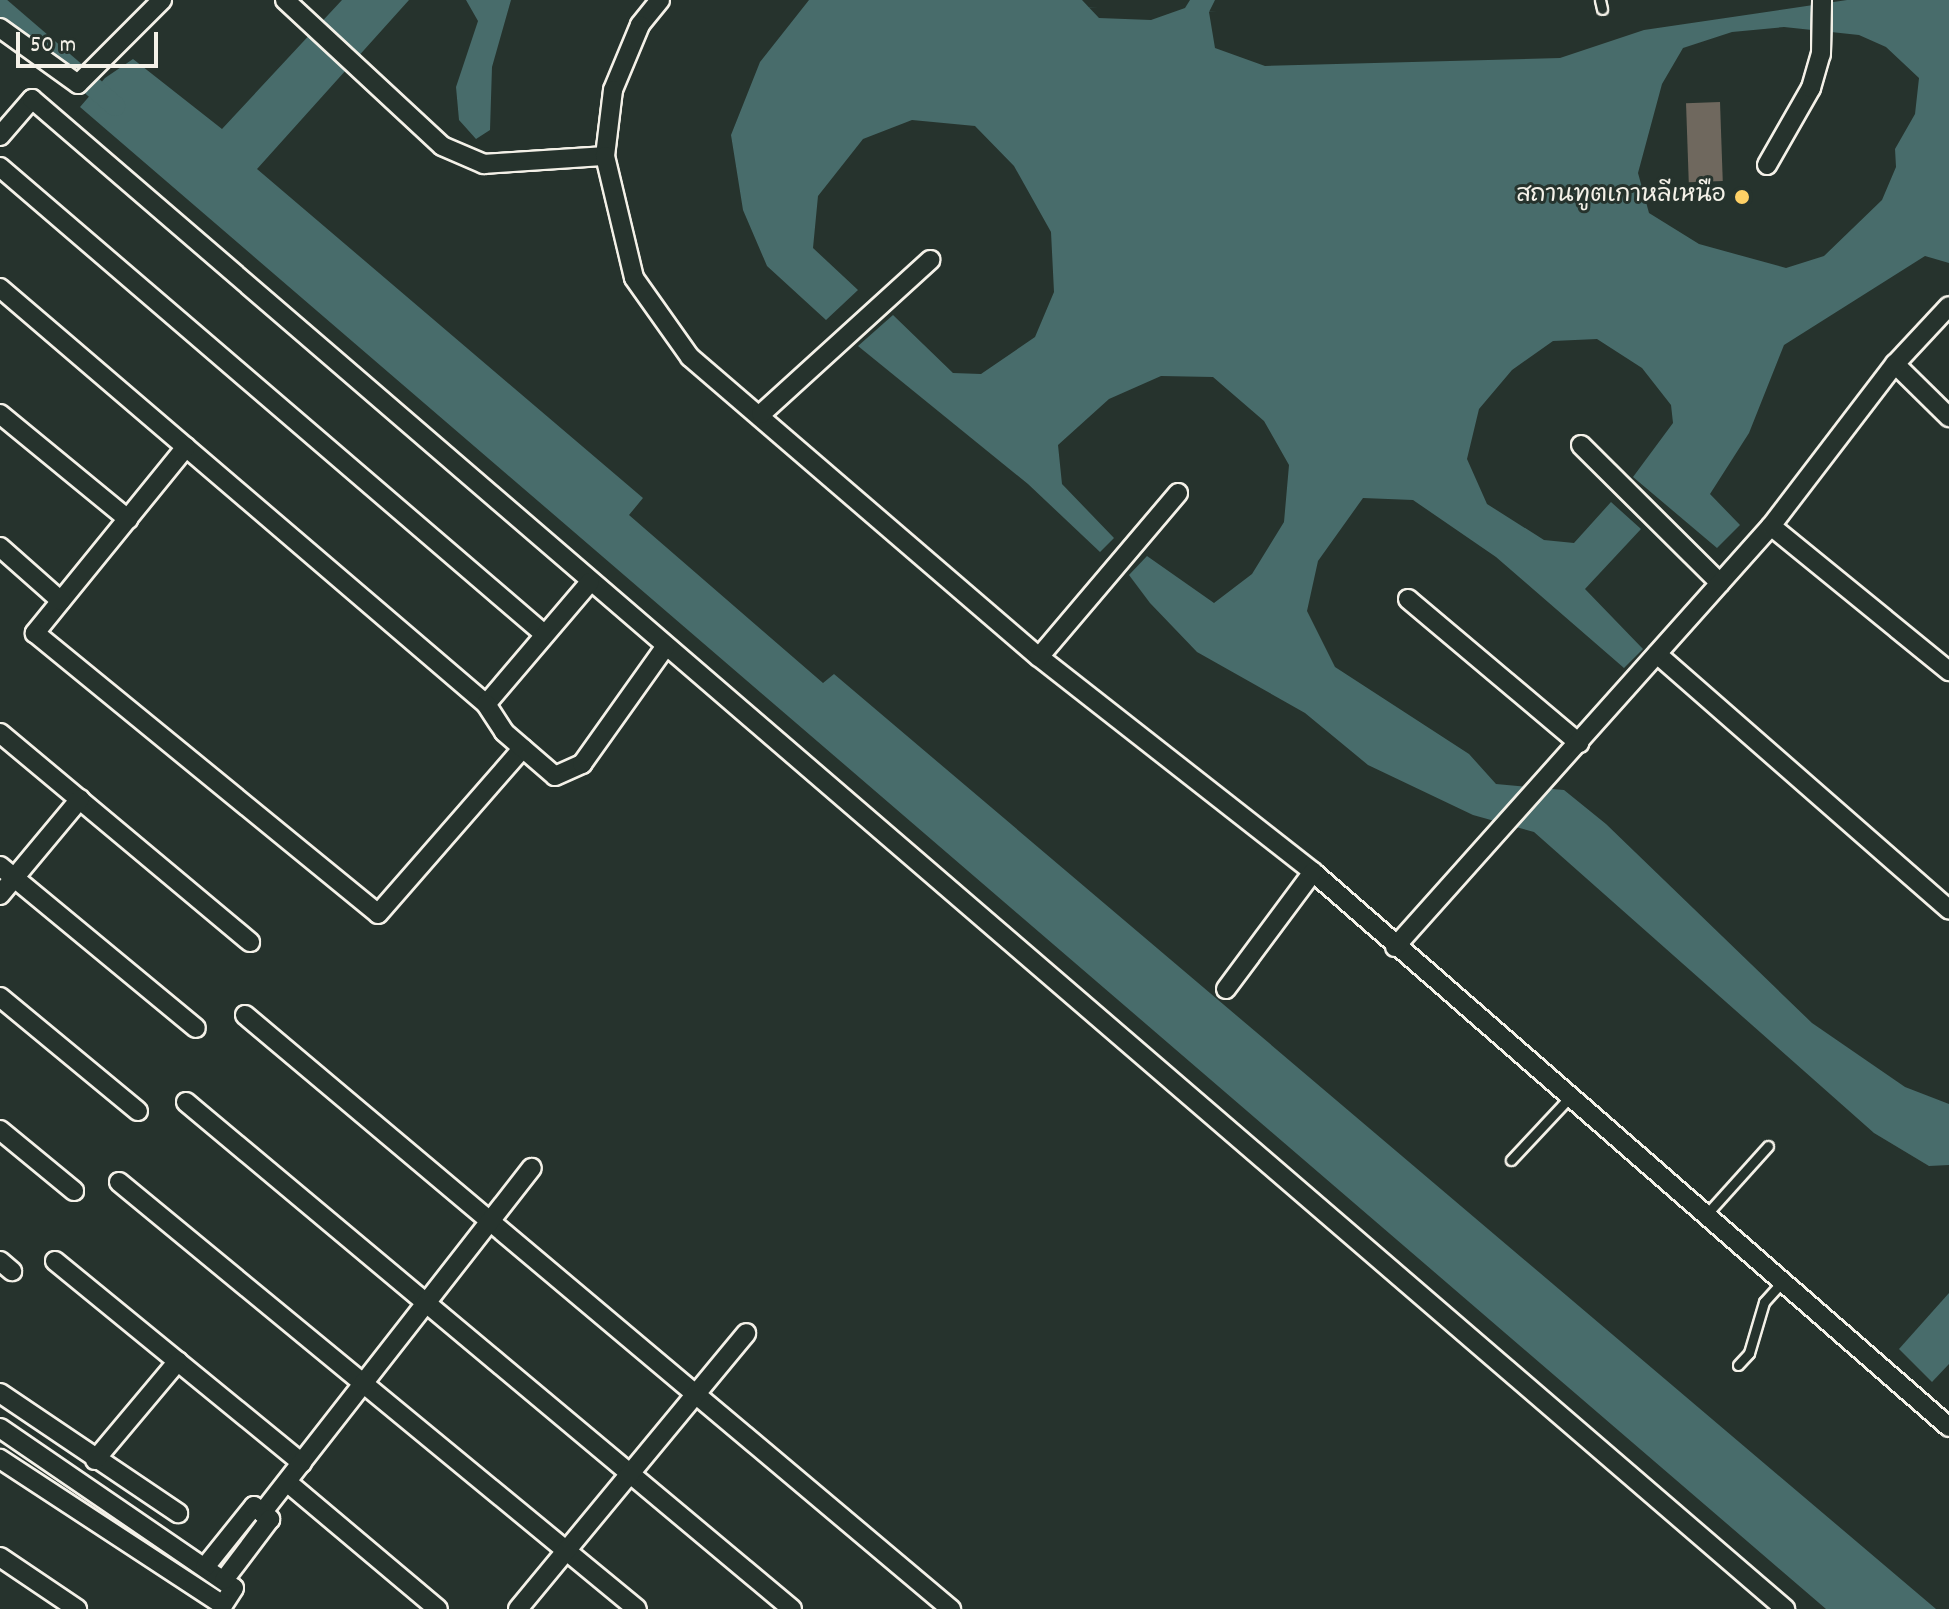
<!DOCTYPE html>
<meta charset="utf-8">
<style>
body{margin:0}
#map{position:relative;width:1949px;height:1609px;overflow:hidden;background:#26332d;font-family:Dekko,"Playpen Sans Thai",sans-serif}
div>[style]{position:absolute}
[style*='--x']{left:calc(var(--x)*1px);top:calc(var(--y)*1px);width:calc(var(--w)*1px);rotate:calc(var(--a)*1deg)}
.water>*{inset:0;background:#486c6b}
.canal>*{height:20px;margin:-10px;padding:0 10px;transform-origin:10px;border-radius:10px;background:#486c6b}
.building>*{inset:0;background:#6f685e;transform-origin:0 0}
.roads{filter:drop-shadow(2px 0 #f4f1e8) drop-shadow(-2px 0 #f4f1e8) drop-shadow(0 2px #f4f1e8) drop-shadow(0 -2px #f4f1e8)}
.lane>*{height:9px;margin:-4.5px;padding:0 4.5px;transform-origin:4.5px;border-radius:4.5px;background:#26332d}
.street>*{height:18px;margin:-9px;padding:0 9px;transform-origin:9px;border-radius:9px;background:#26332d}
.dots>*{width:22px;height:22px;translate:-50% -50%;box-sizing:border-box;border:4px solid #26332d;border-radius:50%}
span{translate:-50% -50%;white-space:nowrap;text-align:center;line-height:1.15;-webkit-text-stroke:6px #26332d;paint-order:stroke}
.poi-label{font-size:24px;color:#f4f1e8}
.right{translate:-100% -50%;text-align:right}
.scale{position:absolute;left:16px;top:32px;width:142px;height:36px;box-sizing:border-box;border:4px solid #f4f1e8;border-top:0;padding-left:10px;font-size:24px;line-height:28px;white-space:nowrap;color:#f4f1e8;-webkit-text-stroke:6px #26332d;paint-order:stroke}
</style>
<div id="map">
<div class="water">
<div style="clip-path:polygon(342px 0,409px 0,257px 169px,643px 498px,629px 515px,823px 683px,834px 674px,1936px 1609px,1826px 1609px,80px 107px,105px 78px,133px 59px,222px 129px)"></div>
<div style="clip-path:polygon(466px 0,511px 0,492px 67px,490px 130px,476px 139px,459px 120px,456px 87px,478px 21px)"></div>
<div style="clip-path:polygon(evenodd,809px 0,1082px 0,1099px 18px,1151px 20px,1185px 8px,1190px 0,1215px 0,1209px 12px,1215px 48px,1265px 66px,1560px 58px,1644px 30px,1847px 0,1949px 0,1949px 263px,1925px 256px,1784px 345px,1749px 433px,1710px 494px,1740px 525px,1717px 548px,1633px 477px,1673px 423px,1671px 405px,1642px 368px,1597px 339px,1553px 341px,1512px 370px,1479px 409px,1467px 459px,1487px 504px,1544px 540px,1574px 543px,1611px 502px,1641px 529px,1585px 589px,1643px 649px,1624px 668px,1496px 557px,1413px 500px,1363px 498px,1318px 561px,1307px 611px,1335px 667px,1469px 754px,1496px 784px,1564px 790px,1606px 824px,1812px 1023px,1905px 1087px,1949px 1104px,1949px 1165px,1929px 1166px,1874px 1133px,1534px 832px,1473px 815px,1368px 765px,1305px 713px,1197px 652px,1150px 603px,1129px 575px,1147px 556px,1214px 603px,1252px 574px,1284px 522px,1289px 465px,1264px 421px,1213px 377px,1161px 376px,1109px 399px,1058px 445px,1062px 484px,1114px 538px,1100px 552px,1028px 484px,858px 346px,893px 315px,953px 373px,981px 374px,1035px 337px,1054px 292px,1051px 232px,1014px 166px,975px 126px,912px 120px,863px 139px,818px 196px,813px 248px,858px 290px,826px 320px,767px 266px,743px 210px,731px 135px,760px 62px,809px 0,1784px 27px,1859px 35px,1886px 47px,1919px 78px,1915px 114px,1895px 149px,1896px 167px,1882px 200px,1824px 256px,1786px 268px,1699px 244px,1649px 213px,1638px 173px,1662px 84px,1683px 48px,1732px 32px,1784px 27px)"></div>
<div style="clip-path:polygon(1949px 1293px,1949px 1364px,1932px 1382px,1899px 1349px)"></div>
</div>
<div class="canal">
<div style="--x:0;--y:7;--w:152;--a:40.7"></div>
</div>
<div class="building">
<div style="left:1720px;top:102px;width:79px;height:34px;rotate:88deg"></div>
</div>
<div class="roads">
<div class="lane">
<div style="--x:1600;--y:0;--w:9;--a:77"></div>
<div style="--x:1511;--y:1160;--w:85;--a:-46.9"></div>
<div style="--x:1705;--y:1216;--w:94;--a:-48"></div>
<div style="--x:1738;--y:1365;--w:16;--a:-47"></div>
<div style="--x:1749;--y:1353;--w:53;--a:-73.6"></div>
<div style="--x:1764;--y:1302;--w:25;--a:-48"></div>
</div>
<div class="street">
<div style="--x:285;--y:0;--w:214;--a:42.9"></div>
<div style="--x:442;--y:146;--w:46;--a:23.2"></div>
<div style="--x:484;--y:164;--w:121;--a:-3.8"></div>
<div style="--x:660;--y:0;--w:32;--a:129"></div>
<div style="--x:640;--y:25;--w:70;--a:112.6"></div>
<div style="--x:613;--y:90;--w:66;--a:96.9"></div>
<div style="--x:605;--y:156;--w:125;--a:76.6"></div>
<div style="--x:634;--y:278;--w:97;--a:54.7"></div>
<div style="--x:690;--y:357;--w:460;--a:40.7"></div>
<div style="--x:1039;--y:657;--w:348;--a:38.1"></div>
<div style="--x:1313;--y:872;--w:844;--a:41.11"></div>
<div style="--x:0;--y:28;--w:96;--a:35.7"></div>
<div style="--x:78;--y:84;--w:119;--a:-45"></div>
<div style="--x:0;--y:136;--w:49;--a:-49.1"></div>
<div style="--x:32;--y:99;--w:2314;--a:40.74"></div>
<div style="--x:1767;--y:165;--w:89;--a:-60.3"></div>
<div style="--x:1811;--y:88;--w:35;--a:-74"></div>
<div style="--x:1821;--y:54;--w:54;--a:-88.9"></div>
<div style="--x:0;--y:167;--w:717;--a:40.64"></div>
<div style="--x:0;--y:288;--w:640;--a:40.56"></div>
<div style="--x:1895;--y:364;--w:76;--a:44.5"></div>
<div style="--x:0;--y:414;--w:166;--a:39.4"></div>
<div style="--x:761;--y:414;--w:229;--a:-42.3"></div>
<div style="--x:1581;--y:445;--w:196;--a:44.8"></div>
<div style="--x:186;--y:447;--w:240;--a:129.1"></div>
<div style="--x:35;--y:633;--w:443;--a:39.3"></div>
<div style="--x:378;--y:914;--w:220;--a:-48.9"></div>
<div style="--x:1771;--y:526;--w:230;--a:39.2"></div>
<div style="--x:0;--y:547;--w:81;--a:41.5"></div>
<div style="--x:590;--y:582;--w:160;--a:130.4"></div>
<div style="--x:486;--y:704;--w:33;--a:57"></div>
<div style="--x:504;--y:732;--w:67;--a:40.8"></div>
<div style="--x:555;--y:776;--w:30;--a:-24"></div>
<div style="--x:582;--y:764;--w:143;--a:-54.6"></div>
<div style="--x:1408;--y:599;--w:224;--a:40.1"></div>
<div style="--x:1657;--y:654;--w:388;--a:41.2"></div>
<div style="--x:1039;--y:657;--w:215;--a:-49.7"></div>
<div style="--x:0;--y:733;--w:326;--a:39.9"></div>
<div style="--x:0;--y:866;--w:254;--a:39.6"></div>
<div style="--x:0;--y:895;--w:125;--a:-50.2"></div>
<div style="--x:1395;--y:947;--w:564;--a:-48.23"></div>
<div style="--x:1771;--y:526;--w:204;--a:-52.6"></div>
<div style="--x:1895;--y:364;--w:79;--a:-47"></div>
<div style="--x:1226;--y:989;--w:146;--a:-53.4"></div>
<div style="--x:0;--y:997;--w:179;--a:39.6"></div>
<div style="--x:245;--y:1015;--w:923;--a:40.08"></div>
<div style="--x:186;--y:1102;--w:790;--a:39.92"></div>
<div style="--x:0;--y:1130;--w:96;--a:39.5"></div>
<div style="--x:119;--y:1182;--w:671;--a:39.5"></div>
<div style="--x:0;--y:1261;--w:16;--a:40"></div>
<div style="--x:55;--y:1261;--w:319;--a:39.3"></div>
<div style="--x:0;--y:1393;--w:215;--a:34"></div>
<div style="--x:0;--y:1428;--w:283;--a:34.4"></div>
<div style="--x:234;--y:1588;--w:20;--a:123"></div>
<div style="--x:223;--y:1605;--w:267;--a:-146.8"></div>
<div style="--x:95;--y:1460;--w:129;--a:-50"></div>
<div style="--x:287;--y:1482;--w:197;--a:40.1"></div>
<div style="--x:262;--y:1513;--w:438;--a:-52"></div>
<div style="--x:0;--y:1557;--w:93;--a:34"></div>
<div style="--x:205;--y:1567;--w:78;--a:-51.2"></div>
<div style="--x:254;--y:1506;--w:21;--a:39"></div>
<div style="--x:270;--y:1519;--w:76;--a:127"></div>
<div style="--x:518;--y:1609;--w:358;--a:-50.4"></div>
</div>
</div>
<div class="dots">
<div style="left:1742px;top:197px;background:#ffd166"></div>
</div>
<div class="poi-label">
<span class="right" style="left:1726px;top:197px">สถานทูตเกาหลีเหนือ</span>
</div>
<div class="scale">50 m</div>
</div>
